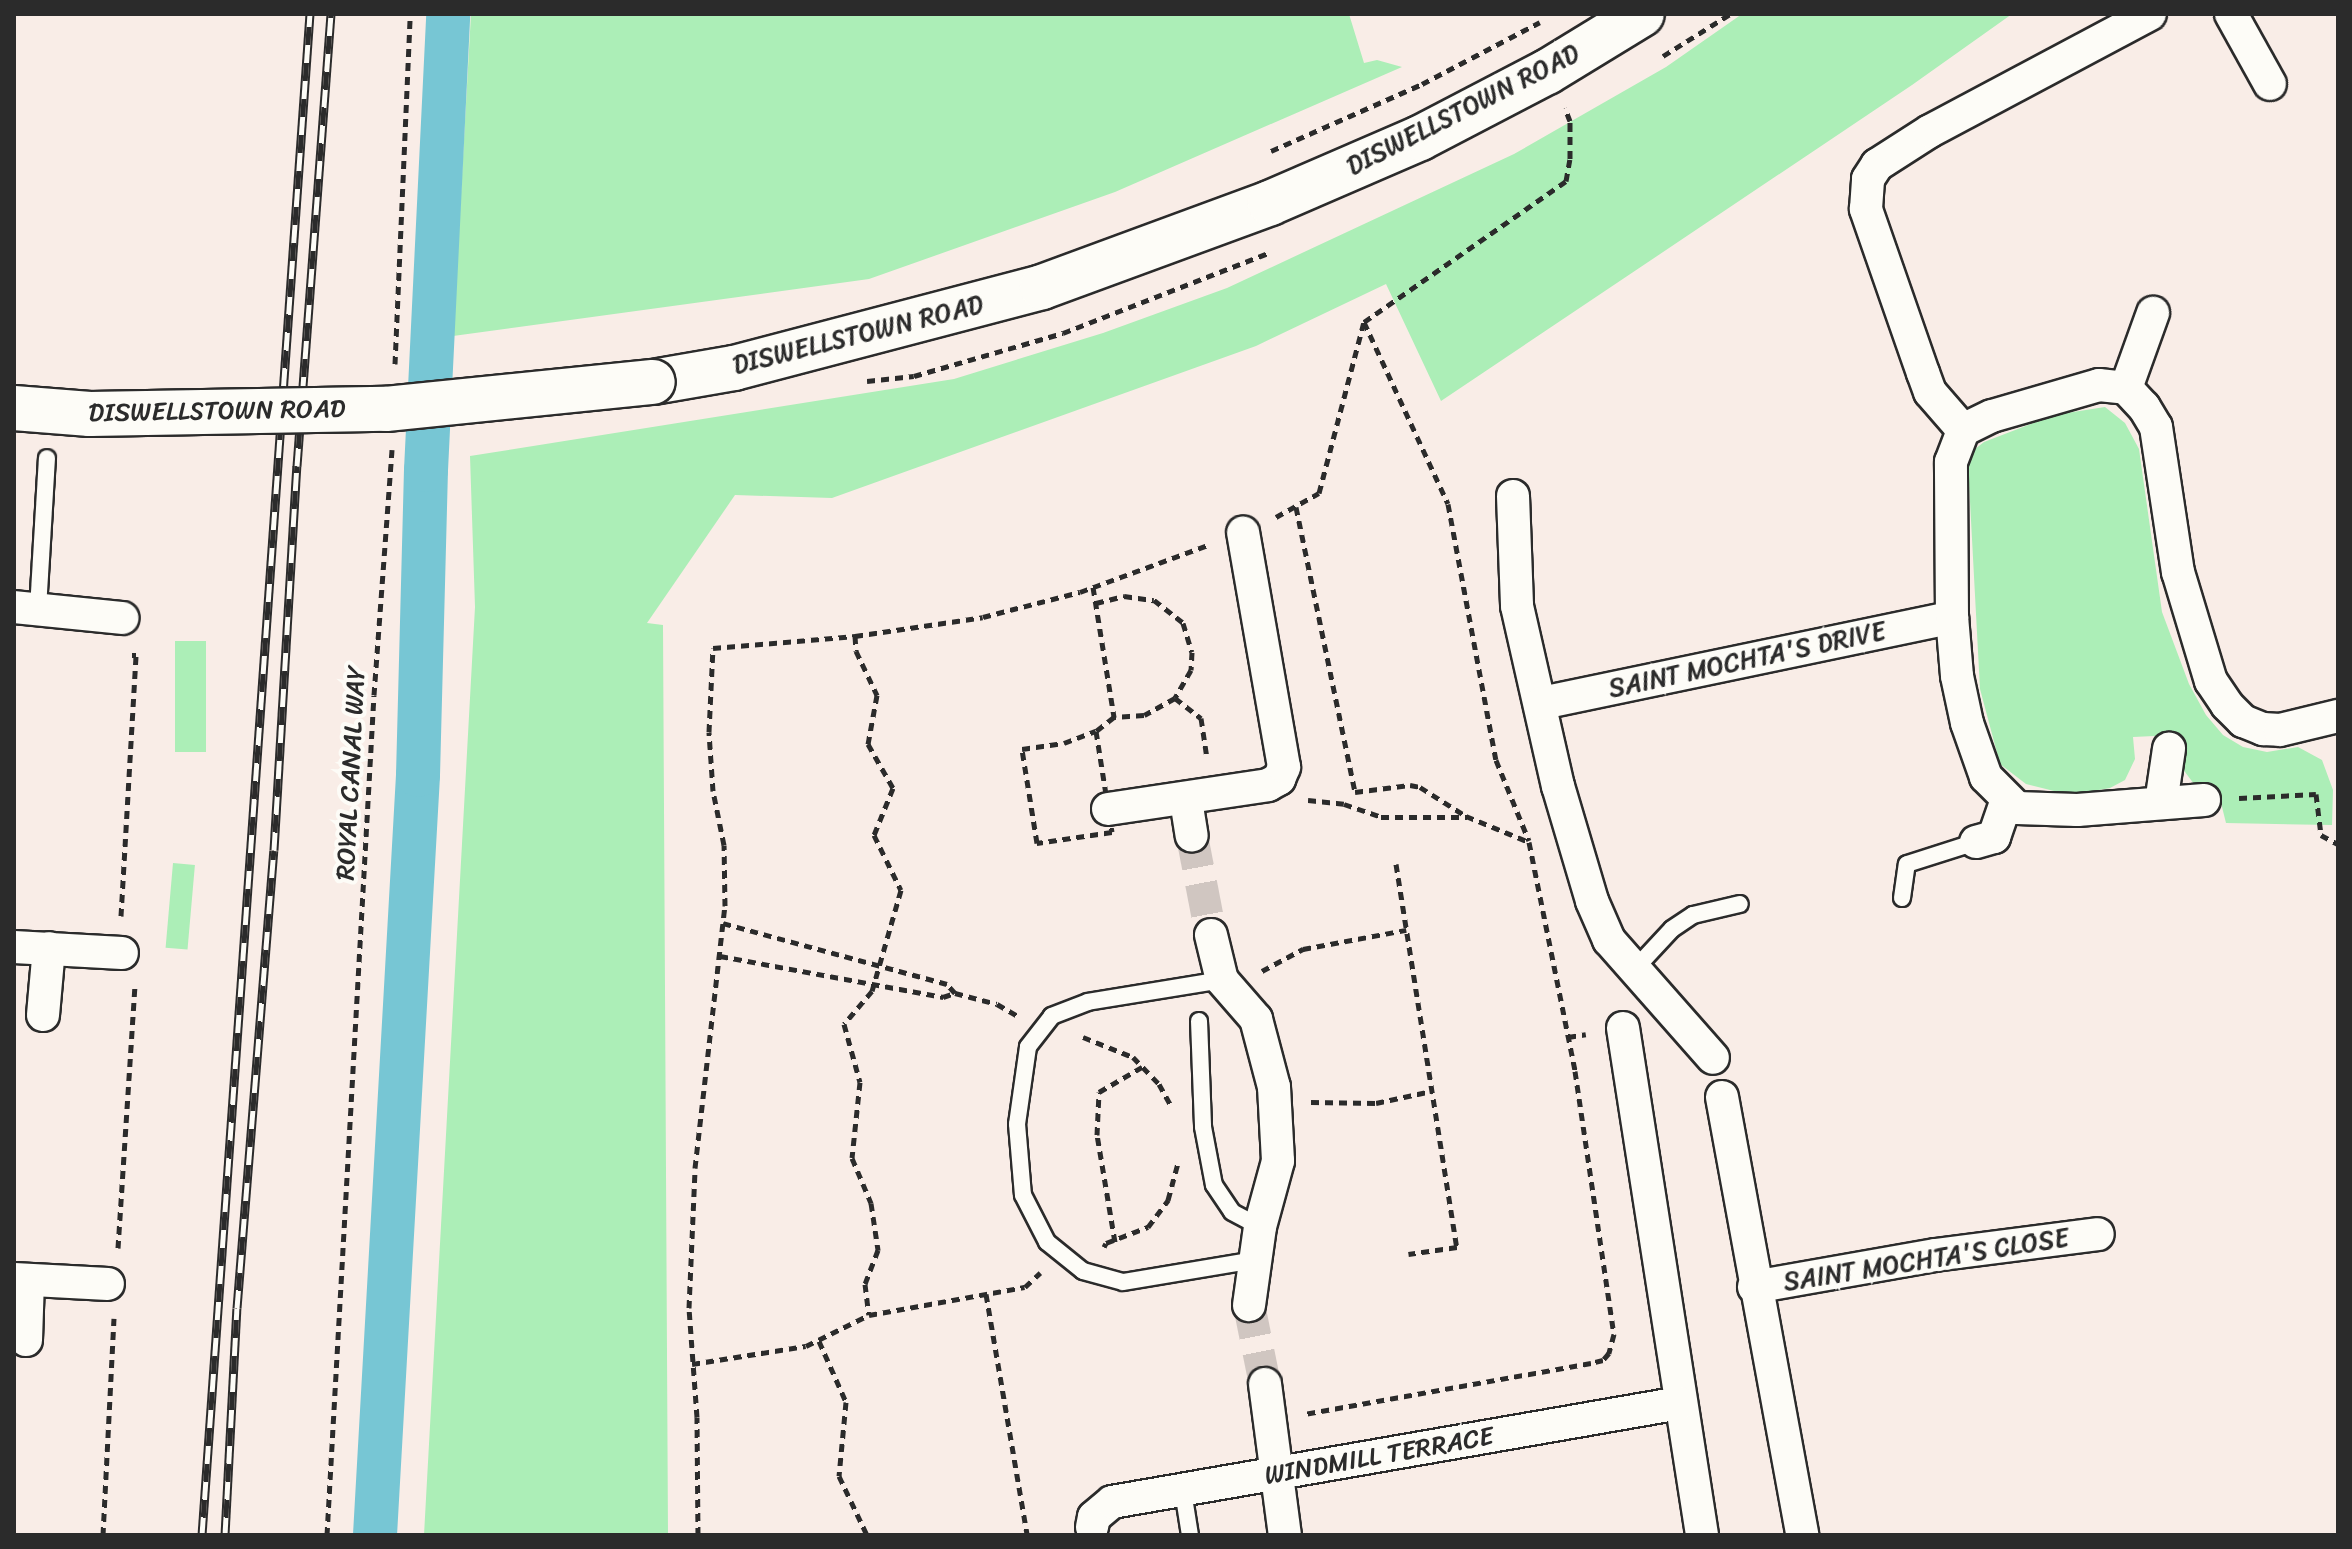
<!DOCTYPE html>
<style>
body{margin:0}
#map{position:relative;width:2352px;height:1549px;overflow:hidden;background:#f9ede7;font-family:Sriracha,sans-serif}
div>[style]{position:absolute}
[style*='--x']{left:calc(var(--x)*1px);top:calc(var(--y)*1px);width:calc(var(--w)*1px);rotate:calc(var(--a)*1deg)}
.green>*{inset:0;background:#aceeb7;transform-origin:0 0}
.canal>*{height:44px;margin:-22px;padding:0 22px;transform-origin:22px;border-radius:22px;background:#77c6d4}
.street-tunnel>*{height:32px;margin-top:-16px;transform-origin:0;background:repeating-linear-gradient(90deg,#d0c6c1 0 32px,transparent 0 48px)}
.path>*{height:5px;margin-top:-2.5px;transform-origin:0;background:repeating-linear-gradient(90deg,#2b2b2b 0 8px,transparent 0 14px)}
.roads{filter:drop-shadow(2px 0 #2b2b2b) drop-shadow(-2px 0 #2b2b2b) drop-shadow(0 2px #2b2b2b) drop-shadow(0 -2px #2b2b2b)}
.lane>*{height:16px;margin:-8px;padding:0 8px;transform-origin:8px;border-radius:8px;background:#fdfcf7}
.street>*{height:32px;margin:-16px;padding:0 16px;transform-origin:16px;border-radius:16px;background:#fdfcf7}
.secondary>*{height:44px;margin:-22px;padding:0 22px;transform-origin:22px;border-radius:22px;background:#fdfcf7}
.rail>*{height:9px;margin-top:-4.5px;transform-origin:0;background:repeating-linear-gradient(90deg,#fdfcf7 0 18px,#2b2b2b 0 36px);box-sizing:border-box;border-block:2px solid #2b2b2b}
.bridges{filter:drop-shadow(2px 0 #2b2b2b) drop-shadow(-2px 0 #2b2b2b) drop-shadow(0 2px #2b2b2b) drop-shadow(0 -2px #2b2b2b)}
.secondary-bridge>*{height:44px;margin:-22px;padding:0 22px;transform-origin:22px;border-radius:22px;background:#fdfcf7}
span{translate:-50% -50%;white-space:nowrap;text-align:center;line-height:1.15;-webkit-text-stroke:8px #fdfcf7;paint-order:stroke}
.street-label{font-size:26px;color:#2b2b2b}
.frame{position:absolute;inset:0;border:16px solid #2b2b2b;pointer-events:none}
</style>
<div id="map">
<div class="green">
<div style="clip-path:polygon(471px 14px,1349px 14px,1364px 63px,1377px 60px,1402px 67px,1115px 192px,869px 279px,453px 336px)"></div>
<div style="clip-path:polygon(1742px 14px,2012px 14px,1912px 85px,1441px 401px,1386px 284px,1256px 346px,832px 498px,735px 495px,647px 623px,663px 625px,668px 1535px,424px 1535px,475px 607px,470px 456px,954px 379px,1103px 333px,1227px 288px,1514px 154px,1666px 67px)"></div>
<div style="clip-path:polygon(2105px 407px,2125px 423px,2139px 449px,2162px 612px,2189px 684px,2206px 715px,2223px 735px,2243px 747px,2267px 752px,2298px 747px,2322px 760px,2333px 790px,2332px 825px,2226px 823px,2218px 791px,2197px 788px,2182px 768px,2175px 735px,2133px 737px,2135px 759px,2125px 780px,2110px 788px,2070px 795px,2026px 784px,2000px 764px,1980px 689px,1968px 464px,1975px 449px,1984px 442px,2054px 415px)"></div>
<div style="left:175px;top:641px;width:31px;height:111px"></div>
<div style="left:173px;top:863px;width:22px;height:85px;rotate:5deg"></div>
</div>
<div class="canal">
<div style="--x:375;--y:1535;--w:761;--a:-86.76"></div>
<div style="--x:418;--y:775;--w:305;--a:-88.5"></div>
<div style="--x:426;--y:470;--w:457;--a:-87.2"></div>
</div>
<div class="street-tunnel">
<div style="--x:1192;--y:836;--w:101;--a:79.1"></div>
<div style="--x:1249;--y:1305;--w:81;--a:78.6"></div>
</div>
<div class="path">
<div style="--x:1663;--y:56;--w:79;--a:-32.1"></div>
<div style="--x:1271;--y:151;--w:165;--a:-23.9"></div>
<div style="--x:1422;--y:84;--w:133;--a:-27.7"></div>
<div style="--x:1364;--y:322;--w:200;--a:65.2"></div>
<div style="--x:1448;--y:504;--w:260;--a:79.4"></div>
<div style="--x:1496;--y:760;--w:87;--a:67.8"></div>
<div style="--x:395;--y:364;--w:350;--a:-87.5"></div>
<div style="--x:867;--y:381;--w:47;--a:-6.1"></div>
<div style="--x:914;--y:376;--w:155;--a:-16.1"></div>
<div style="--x:1063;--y:333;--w:220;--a:-21.3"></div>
<div style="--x:1296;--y:507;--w:291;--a:78.3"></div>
<div style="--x:1355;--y:792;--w:55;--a:-7.3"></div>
<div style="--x:1410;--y:785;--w:10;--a:11"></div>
<div style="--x:1420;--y:787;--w:54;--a:32.2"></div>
<div style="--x:1466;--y:816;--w:68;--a:22.4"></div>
<div style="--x:1529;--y:842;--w:234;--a:78.6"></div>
<div style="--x:1575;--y:1071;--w:266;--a:81.6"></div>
<div style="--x:1614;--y:1334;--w:20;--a:105"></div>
<div style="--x:1609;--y:1353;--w:9;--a:131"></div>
<div style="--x:1603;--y:1360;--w:12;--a:166"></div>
<div style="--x:1591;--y:1363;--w:291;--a:169.9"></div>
<div style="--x:1276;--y:517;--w:49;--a:-29.2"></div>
<div style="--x:1319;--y:493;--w:177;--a:-75.3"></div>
<div style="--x:1364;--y:322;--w:246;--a:-34.9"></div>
<div style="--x:1566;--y:181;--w:22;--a:-80"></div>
<div style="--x:1570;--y:159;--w:38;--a:-90"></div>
<div style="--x:1570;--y:121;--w:14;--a:-111"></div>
<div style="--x:1093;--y:587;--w:132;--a:80.8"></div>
<div style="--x:1114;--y:717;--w:23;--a:142"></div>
<div style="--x:1096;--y:603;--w:29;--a:-14"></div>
<div style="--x:1124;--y:596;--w:30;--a:8"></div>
<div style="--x:1154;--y:600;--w:37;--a:38"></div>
<div style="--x:1183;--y:623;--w:30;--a:73"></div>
<div style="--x:1192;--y:652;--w:18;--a:93"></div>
<div style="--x:1191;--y:670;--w:32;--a:120"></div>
<div style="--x:1175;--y:698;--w:35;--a:151"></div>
<div style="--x:1144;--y:715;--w:30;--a:176"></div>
<div style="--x:855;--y:636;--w:15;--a:86"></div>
<div style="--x:856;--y:651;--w:49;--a:64.5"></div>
<div style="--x:877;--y:695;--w:50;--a:100.4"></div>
<div style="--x:868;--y:744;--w:51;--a:60.4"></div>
<div style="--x:893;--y:788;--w:51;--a:112"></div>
<div style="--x:874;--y:835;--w:61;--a:63.9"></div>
<div style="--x:901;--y:890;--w:105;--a:106"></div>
<div style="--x:872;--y:991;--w:43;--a:130.3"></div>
<div style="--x:844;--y:1024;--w:60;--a:74.6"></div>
<div style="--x:860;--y:1082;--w:76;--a:96"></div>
<div style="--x:852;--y:1158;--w:49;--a:67.1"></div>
<div style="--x:871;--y:1203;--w:48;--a:81.5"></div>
<div style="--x:878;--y:1250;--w:36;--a:111"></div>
<div style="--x:865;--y:1284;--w:31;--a:83"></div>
<div style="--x:1175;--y:698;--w:33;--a:38"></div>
<div style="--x:1201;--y:718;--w:40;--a:81.5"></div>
<div style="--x:1096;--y:731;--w:102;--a:81"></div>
<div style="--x:1112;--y:832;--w:76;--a:171.7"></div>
<div style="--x:1037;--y:843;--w:95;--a:-99.1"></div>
<div style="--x:1022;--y:749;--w:42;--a:-8.1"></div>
<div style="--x:1064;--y:743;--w:34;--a:-21"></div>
<div style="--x:2239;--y:798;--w:77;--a:-3"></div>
<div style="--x:2316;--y:794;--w:41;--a:83"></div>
<div style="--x:2321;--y:835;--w:19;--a:28"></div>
<div style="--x:1308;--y:800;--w:36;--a:6"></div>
<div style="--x:1344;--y:804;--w:39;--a:19"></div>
<div style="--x:1381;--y:817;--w:86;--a:0"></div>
<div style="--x:1396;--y:864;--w:388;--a:81"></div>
<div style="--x:1457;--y:1247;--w:49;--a:171.9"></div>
<div style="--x:121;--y:916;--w:261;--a:-86.7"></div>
<div style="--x:136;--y:655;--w:4;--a:180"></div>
<div style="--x:720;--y:956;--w:227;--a:10.4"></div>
<div style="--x:943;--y:997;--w:13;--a:-18"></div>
<div style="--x:955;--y:993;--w:12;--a:-132"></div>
<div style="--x:947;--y:984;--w:232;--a:-164.8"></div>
<div style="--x:1262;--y:971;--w:47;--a:-28.2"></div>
<div style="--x:1303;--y:949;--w:105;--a:-10.5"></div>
<div style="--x:955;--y:993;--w:43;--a:14.7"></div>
<div style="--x:997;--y:1004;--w:24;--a:30"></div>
<div style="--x:1083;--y:1037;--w:54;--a:21.8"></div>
<div style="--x:1133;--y:1057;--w:37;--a:46"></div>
<div style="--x:1159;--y:1084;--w:26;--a:61"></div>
<div style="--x:1568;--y:1037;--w:18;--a:-9"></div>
<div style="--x:1311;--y:1102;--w:65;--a:0.9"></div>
<div style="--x:1376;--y:1103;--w:57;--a:-12.1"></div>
<div style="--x:1115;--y:1242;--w:109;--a:-99.5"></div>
<div style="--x:1097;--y:1135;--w:43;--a:-87.3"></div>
<div style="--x:1099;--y:1092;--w:50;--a:-30.2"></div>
<div style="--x:1104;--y:1247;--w:4;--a:-63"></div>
<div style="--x:1106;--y:1243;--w:45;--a:-20.9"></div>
<div style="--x:1148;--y:1227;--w:34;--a:-53"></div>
<div style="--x:1168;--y:1200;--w:38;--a:-75"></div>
<div style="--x:118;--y:1248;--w:262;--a:-86.3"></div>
<div style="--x:986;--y:1294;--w:244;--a:80.3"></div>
<div style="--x:819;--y:1341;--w:67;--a:66.1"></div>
<div style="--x:846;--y:1402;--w:74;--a:95.4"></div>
<div style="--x:839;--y:1476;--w:65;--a:64.6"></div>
<div style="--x:692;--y:1364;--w:115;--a:-9"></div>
<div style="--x:806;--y:1346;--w:70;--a:-26.2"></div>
<div style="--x:869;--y:1315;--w:158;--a:-10.2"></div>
<div style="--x:1025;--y:1287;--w:21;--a:-43"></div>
<div style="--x:103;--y:1535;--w:217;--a:-87.1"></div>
<div style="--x:327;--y:1535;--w:841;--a:-86.8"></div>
<div style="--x:374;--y:695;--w:246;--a:-85.8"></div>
<div style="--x:698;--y:1535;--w:118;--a:-90.5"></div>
<div style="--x:697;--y:1417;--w:109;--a:-94.2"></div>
<div style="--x:689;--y:1308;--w:140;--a:-87.5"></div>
<div style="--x:695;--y:1168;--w:264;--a:-83.5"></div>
<div style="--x:725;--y:906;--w:61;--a:-90.9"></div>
<div style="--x:724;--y:845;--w:55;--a:-101.5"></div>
<div style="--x:713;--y:791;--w:59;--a:-93.9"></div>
<div style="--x:709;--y:732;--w:84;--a:-87.3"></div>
<div style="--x:713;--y:648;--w:143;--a:-4.8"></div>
<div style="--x:855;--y:636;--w:129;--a:-8.4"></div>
<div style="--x:983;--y:617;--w:100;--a:-14.5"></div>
<div style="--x:1080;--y:592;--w:136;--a:-20.2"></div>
</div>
<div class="roads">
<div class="lane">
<div style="--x:38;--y:609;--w:151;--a:-86.6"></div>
<div style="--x:1902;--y:898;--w:34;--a:-82"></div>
<div style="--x:1907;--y:864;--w:72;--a:-17.7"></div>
<div style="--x:1633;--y:971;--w:57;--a:-47.1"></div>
<div style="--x:1672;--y:929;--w:25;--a:-34"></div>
<div style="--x:1693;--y:915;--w:48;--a:-13.2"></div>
<div style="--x:1222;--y:980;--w:136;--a:170.7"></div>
<div style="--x:1088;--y:1002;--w:39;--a:159"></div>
<div style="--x:1052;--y:1016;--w:39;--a:128"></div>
<div style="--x:1028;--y:1047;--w:78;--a:98.1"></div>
<div style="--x:1017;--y:1124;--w:71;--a:85.2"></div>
<div style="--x:1023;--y:1195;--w:53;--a:62.9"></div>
<div style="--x:1047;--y:1242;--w:46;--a:38.9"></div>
<div style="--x:1083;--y:1271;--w:41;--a:15.4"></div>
<div style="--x:1123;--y:1282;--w:134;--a:-9.5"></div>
<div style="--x:1199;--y:1021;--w:106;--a:87.8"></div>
<div style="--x:1203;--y:1127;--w:59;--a:79.3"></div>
<div style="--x:1214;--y:1185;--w:32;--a:56"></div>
<div style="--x:1232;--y:1212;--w:32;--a:28"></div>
<div style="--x:1183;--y:1491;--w:45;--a:81"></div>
</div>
<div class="street">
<div style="--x:2231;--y:14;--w:80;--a:60.9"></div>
<div style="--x:2126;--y:388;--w:80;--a:-70.2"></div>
<div style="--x:1963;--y:430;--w:50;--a:-131"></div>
<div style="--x:1930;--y:392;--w:20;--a:-110"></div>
<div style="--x:1923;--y:373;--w:174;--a:-109.2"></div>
<div style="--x:1866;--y:209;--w:30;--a:-86"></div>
<div style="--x:1868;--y:179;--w:17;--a:-57"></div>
<div style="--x:1877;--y:165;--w:63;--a:-32.7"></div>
<div style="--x:1930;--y:131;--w:249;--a:-28"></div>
<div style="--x:1513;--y:496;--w:110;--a:87.9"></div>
<div style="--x:1517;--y:606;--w:185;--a:77.2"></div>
<div style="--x:1558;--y:786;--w:120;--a:73.5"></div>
<div style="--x:1592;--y:901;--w:43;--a:66.4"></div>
<div style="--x:1609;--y:940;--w:157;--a:48.6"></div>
<div style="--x:14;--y:607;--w:109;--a:5.8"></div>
<div style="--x:1542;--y:703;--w:419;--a:-11.8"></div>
<div style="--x:1186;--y:800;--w:36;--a:81"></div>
<div style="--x:2204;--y:800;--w:127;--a:175.5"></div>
<div style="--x:2077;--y:810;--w:60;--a:-178.1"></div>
<div style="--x:2017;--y:808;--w:44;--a:-135"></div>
<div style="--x:1986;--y:777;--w:57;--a:-109.4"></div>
<div style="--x:1967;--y:723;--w:48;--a:-102"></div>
<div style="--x:1957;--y:676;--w:59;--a:-94.8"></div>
<div style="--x:1952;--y:617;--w:155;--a:-90.4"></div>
<div style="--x:1951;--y:462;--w:34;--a:-69"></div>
<div style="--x:1963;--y:430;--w:32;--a:-26"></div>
<div style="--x:1992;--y:416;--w:111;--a:-16.2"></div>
<div style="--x:2099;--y:385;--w:27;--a:6"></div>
<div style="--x:2126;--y:388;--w:26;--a:47"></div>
<div style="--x:2144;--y:407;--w:23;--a:59"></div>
<div style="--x:2156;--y:427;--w:147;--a:81.4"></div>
<div style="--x:2178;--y:572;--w:114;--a:73.2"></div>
<div style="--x:2211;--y:681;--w:29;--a:56"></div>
<div style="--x:2227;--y:705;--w:23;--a:45"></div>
<div style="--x:2243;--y:721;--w:22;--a:22"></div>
<div style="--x:2263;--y:729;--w:17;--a:3"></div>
<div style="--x:2280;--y:730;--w:60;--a:-13.6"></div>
<div style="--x:2161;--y:803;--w:55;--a:-81.6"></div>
<div style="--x:1108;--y:809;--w:162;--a:-8.5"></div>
<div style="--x:1268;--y:785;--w:13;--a:-29"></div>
<div style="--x:1279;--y:779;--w:13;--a:-67"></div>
<div style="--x:1284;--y:767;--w:238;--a:-99.9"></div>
<div style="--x:1976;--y:842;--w:19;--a:-16"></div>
<div style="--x:1994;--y:837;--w:39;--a:-71"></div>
<div style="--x:1211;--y:935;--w:46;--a:76.3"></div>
<div style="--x:1222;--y:980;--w:52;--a:48.9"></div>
<div style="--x:1256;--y:1019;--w:70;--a:75.2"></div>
<div style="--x:1274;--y:1087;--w:74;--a:86.9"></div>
<div style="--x:1278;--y:1161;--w:68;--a:105.3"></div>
<div style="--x:1260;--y:1227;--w:79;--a:98"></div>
<div style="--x:14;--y:947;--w:108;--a:3.2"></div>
<div style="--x:43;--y:1015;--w:67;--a:-84.9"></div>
<div style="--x:1623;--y:1028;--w:513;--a:81.14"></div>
<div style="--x:1722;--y:1097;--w:445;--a:79.6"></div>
<div style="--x:14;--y:1279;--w:94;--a:3"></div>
<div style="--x:1754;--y:1287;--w:184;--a:-10"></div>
<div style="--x:1935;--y:1255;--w:164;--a:-7.3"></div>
<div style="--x:26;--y:1340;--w:60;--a:-88.1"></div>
<div style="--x:1265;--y:1384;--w:152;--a:82.5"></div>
<div style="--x:1092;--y:1527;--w:10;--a:-79"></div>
<div style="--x:1094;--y:1517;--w:23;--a:-40"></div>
<div style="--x:1112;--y:1502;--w:577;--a:-9.89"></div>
</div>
<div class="secondary">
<div style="--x:653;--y:382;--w:82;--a:-9.8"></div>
<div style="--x:734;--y:368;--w:318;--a:-14.7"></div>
<div style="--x:1042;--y:287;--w:243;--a:-20.2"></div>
<div style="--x:1270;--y:203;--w:163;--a:-23.4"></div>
<div style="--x:1420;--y:138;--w:143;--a:-27.5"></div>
<div style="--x:1547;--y:72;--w:111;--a:-31.4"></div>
</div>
</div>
<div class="rail">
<div style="--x:202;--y:1535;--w:1525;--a:-85.94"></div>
<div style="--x:225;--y:1535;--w:227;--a:-87"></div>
<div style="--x:237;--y:1308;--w:459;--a:-85.4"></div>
<div style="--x:274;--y:850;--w:385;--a:-86.6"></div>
<div style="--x:297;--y:466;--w:453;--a:-85.7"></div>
</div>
<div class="bridges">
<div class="secondary-bridge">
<div style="--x:14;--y:408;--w:76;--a:4.5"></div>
<div style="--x:90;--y:414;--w:296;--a:-1"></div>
<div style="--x:386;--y:409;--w:268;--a:-5.8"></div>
</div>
</div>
<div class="street-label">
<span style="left:1463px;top:110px;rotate:-27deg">DISWELLSTOWN ROAD</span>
<span style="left:858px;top:335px;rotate:-14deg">DISWELLSTOWN ROAD</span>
<span style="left:217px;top:411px;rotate:-1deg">DISWELLSTOWN ROAD</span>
<span style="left:1747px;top:660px;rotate:-12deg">SAINT MOCHTA'S DRIVE</span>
<span style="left:351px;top:773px;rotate:-87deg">ROYAL CANAL WAY</span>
<span style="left:1926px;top:1260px;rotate:-9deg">SAINT MOCHTA'S CLOSE</span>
<span style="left:1379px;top:1456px;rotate:-10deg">WINDMILL TERRACE</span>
</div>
<div class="frame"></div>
</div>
